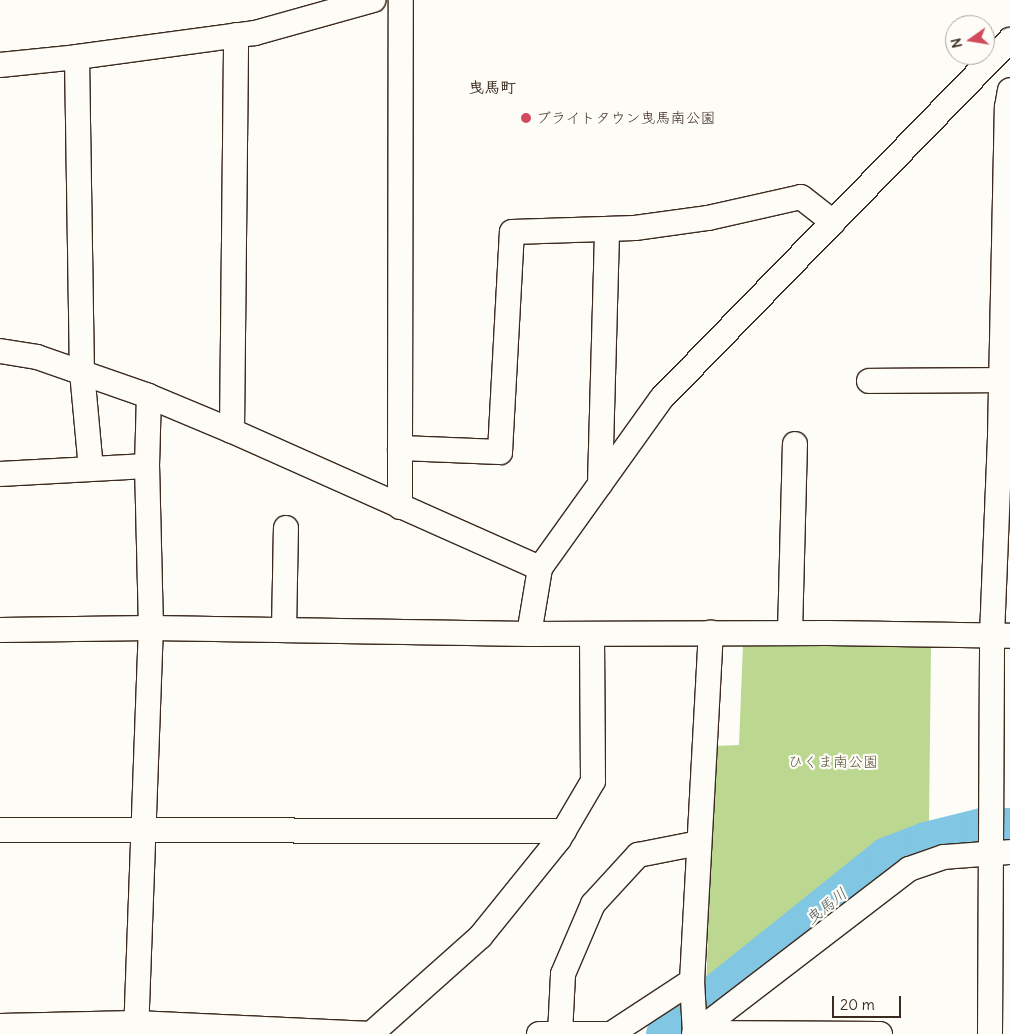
<!DOCTYPE html>
<meta charset="utf-8">
<style>
body{margin:0}
#map{position:relative;width:1010px;height:1034px;overflow:hidden;background:#fdfcf7;font-family:Delius,"Klee One",sans-serif}
div>[style]{position:absolute}
[style*='--x']{left:calc(var(--x)*1px);top:calc(var(--y)*1px);width:calc(var(--w)*1px);rotate:calc(var(--a)*1deg)}
.green>*{inset:0;background:#bcd890}
.river>*{height:41px;margin:-20.5px;padding:0 20.5px;transform-origin:20.5px;border-radius:20.5px;background:#81c6e2}
.roads{filter:drop-shadow(1px 0 #3b2a1e) drop-shadow(-1px 0 #3b2a1e) drop-shadow(0 1px #3b2a1e) drop-shadow(0 -1px #3b2a1e)}
.minor>*{height:24px;margin:-12px;padding:0 12px;transform-origin:12px;border-radius:12px;background:#fdfcf7}
.dots>*{width:14px;height:14px;translate:-50% -50%;box-sizing:border-box;border:2px solid #fdfcf7;border-radius:50%}
span{translate:-50% -50%;white-space:nowrap;text-align:center;line-height:1.15;-webkit-text-stroke:4.5px #fdfcf7;paint-order:stroke}
.poi-label{font-size:15px;color:#3b2a1e}
.left{translate:0 -50%;text-align:left}
.park-label{font-size:15px;color:#5b563a}
.neighbourhood-label{font-size:16px;color:#3b2a1e;font-weight:700}
.water-label{font-size:16px;color:#505959;font-style:italic}
.north{position:absolute;left:945px;top:15px;width:50px;height:50px;box-sizing:border-box;background:#fdfcf7;border:1px solid #afa8a0;border-radius:50%;rotate:257deg;font-size:14px;font-weight:700;line-height:20px;text-align:center;color:#3b2a1e}
.north::after{content:'';display:block;margin:auto;width:18px;height:22px;background:#d1495b;clip-path:polygon(50% 0,100% 100%,50% 72%,0 100%)}
.scale{position:absolute;left:832px;top:996px;width:69px;height:22px;box-sizing:border-box;border:2px solid #3b2a1e;border-top:0;padding-left:6px;font-size:15px;line-height:18px;white-space:nowrap;color:#3b2a1e;-webkit-text-stroke:4px #fdfcf7;paint-order:stroke}
</style>
<div id="map">
<div class="green">
<div style="clip-path:polygon(743px 645px,931px 645px,929px 822px,898px 833px,706px 993px,714px 746px,739px 745px)"></div>
</div>
<div class="river">
<div style="--x:666;--y:1034;--w:283;--a:-38.7"></div>
<div style="--x:887;--y:857;--w:42;--a:-21"></div>
<div style="--x:926;--y:842;--w:58;--a:-14"></div>
<div style="--x:982;--y:828;--w:28;--a:0"></div>
</div>
<div class="roads">
<div class="minor">
<div style="--x:77;--y:57;--w:315;--a:89.1"></div>
<div style="--x:82;--y:372;--w:97;--a:84.7"></div>
<div style="--x:0;--y:65;--w:77;--a:-5.9"></div>
<div style="--x:77;--y:57;--w:180;--a:-7.7"></div>
<div style="--x:255;--y:33;--w:123;--a:-15.6"></div>
<div style="--x:0;--y:351;--w:37;--a:9"></div>
<div style="--x:37;--y:357;--w:115;--a:19.2"></div>
<div style="--x:146;--y:395;--w:93;--a:22.7"></div>
<div style="--x:232;--y:431;--w:337;--a:24"></div>
<div style="--x:869;--y:381;--w:132;--a:-0.4"></div>
<div style="--x:232;--y:431;--w:396;--a:-89.4"></div>
<div style="--x:400;--y:448;--w:448;--a:-89.9"></div>
<div style="--x:0;--y:474;--w:147;--a:-3.1"></div>
<div style="--x:147;--y:466;--w:70;--a:-88.4"></div>
<div style="--x:600;--y:484;--w:255;--a:-88.4"></div>
<div style="--x:400;--y:507;--w:59;--a:-90"></div>
<div style="--x:400;--y:448;--w:100;--a:2.3"></div>
<div style="--x:500;--y:452;--w:220;--a:-86.9"></div>
<div style="--x:512;--y:232;--w:123;--a:-1.9"></div>
<div style="--x:635;--y:228;--w:74;--a:-7.8"></div>
<div style="--x:708;--y:218;--w:95;--a:-12.7"></div>
<div style="--x:801;--y:197;--w:41;--a:38"></div>
<div style="--x:0;--y:630;--w:151;--a:-0.8"></div>
<div style="--x:151;--y:628;--w:378;--a:0.9"></div>
<div style="--x:529;--y:634;--w:299;--a:-0.2"></div>
<div style="--x:828;--y:633;--w:182;--a:0.9"></div>
<div style="--x:284;--y:630;--w:102;--a:-88.9"></div>
<div style="--x:790;--y:633;--w:189;--a:-88.5"></div>
<div style="--x:529;--y:634;--w:67;--a:-80.5"></div>
<div style="--x:540;--y:568;--w:208;--a:-54.4"></div>
<div style="--x:661;--y:399;--w:501;--a:-45.81"></div>
<div style="--x:0;--y:830;--w:564;--a:0.1"></div>
<div style="--x:0;--y:1026;--w:136;--a:-1.3"></div>
<div style="--x:136;--y:1023;--w:230;--a:2.7"></div>
<div style="--x:696;--y:1033;--w:184;--a:0.3"></div>
<div style="--x:136;--y:1034;--w:406;--a:-87.9"></div>
<div style="--x:151;--y:628;--w:162;--a:-91.4"></div>
<div style="--x:371;--y:1034;--w:146;--a:-41.7"></div>
<div style="--x:480;--y:937;--w:126;--a:-51.1"></div>
<div style="--x:559;--y:839;--w:67;--a:-59.6"></div>
<div style="--x:593;--y:781;--w:147;--a:-90.4"></div>
<div style="--x:539;--y:1034;--w:72;--a:0"></div>
<div style="--x:611;--y:1034;--w:97;--a:-33.2"></div>
<div style="--x:560;--y:1034;--w:60;--a:-87.1"></div>
<div style="--x:563;--y:974;--w:76;--a:-66.8"></div>
<div style="--x:593;--y:904;--w:67;--a:-47.4"></div>
<div style="--x:638;--y:855;--w:62;--a:-11.1"></div>
<div style="--x:694;--y:1034;--w:271;--a:-37.5"></div>
<div style="--x:909;--y:869;--w:37;--a:-19"></div>
<div style="--x:944;--y:857;--w:66;--a:-4.3"></div>
<div style="--x:695;--y:1034;--w:53;--a:-93.2"></div>
<div style="--x:692;--y:981;--w:349;--a:-86.9"></div>
<div style="--x:990;--y:1034;--w:398;--a:-89.7"></div>
<div style="--x:992;--y:636;--w:200;--a:-87.7"></div>
<div style="--x:1000;--y:436;--w:329;--a:-88.8"></div>
<div style="--x:1007;--y:107;--w:17;--a:-80"></div>
</div>
</div>
<div class="dots">
<div style="left:526px;top:118px;background:#d1495b"></div>
</div>
<div class="poi-label">
<span class="left" style="left:536px;top:118px">ブライトタウン曳馬南公園</span>
</div>
<div class="park-label">
<span style="left:833px;top:762px">ひくま南公園</span>
</div>
<div class="neighbourhood-label">
<span style="left:492px;top:87px">曳馬町</span>
</div>
<div class="water-label">
<span style="left:826px;top:906px;rotate:-39deg">曳馬川</span>
</div>
<div class="north">N</div>
<div class="scale">20 m</div>
</div>
